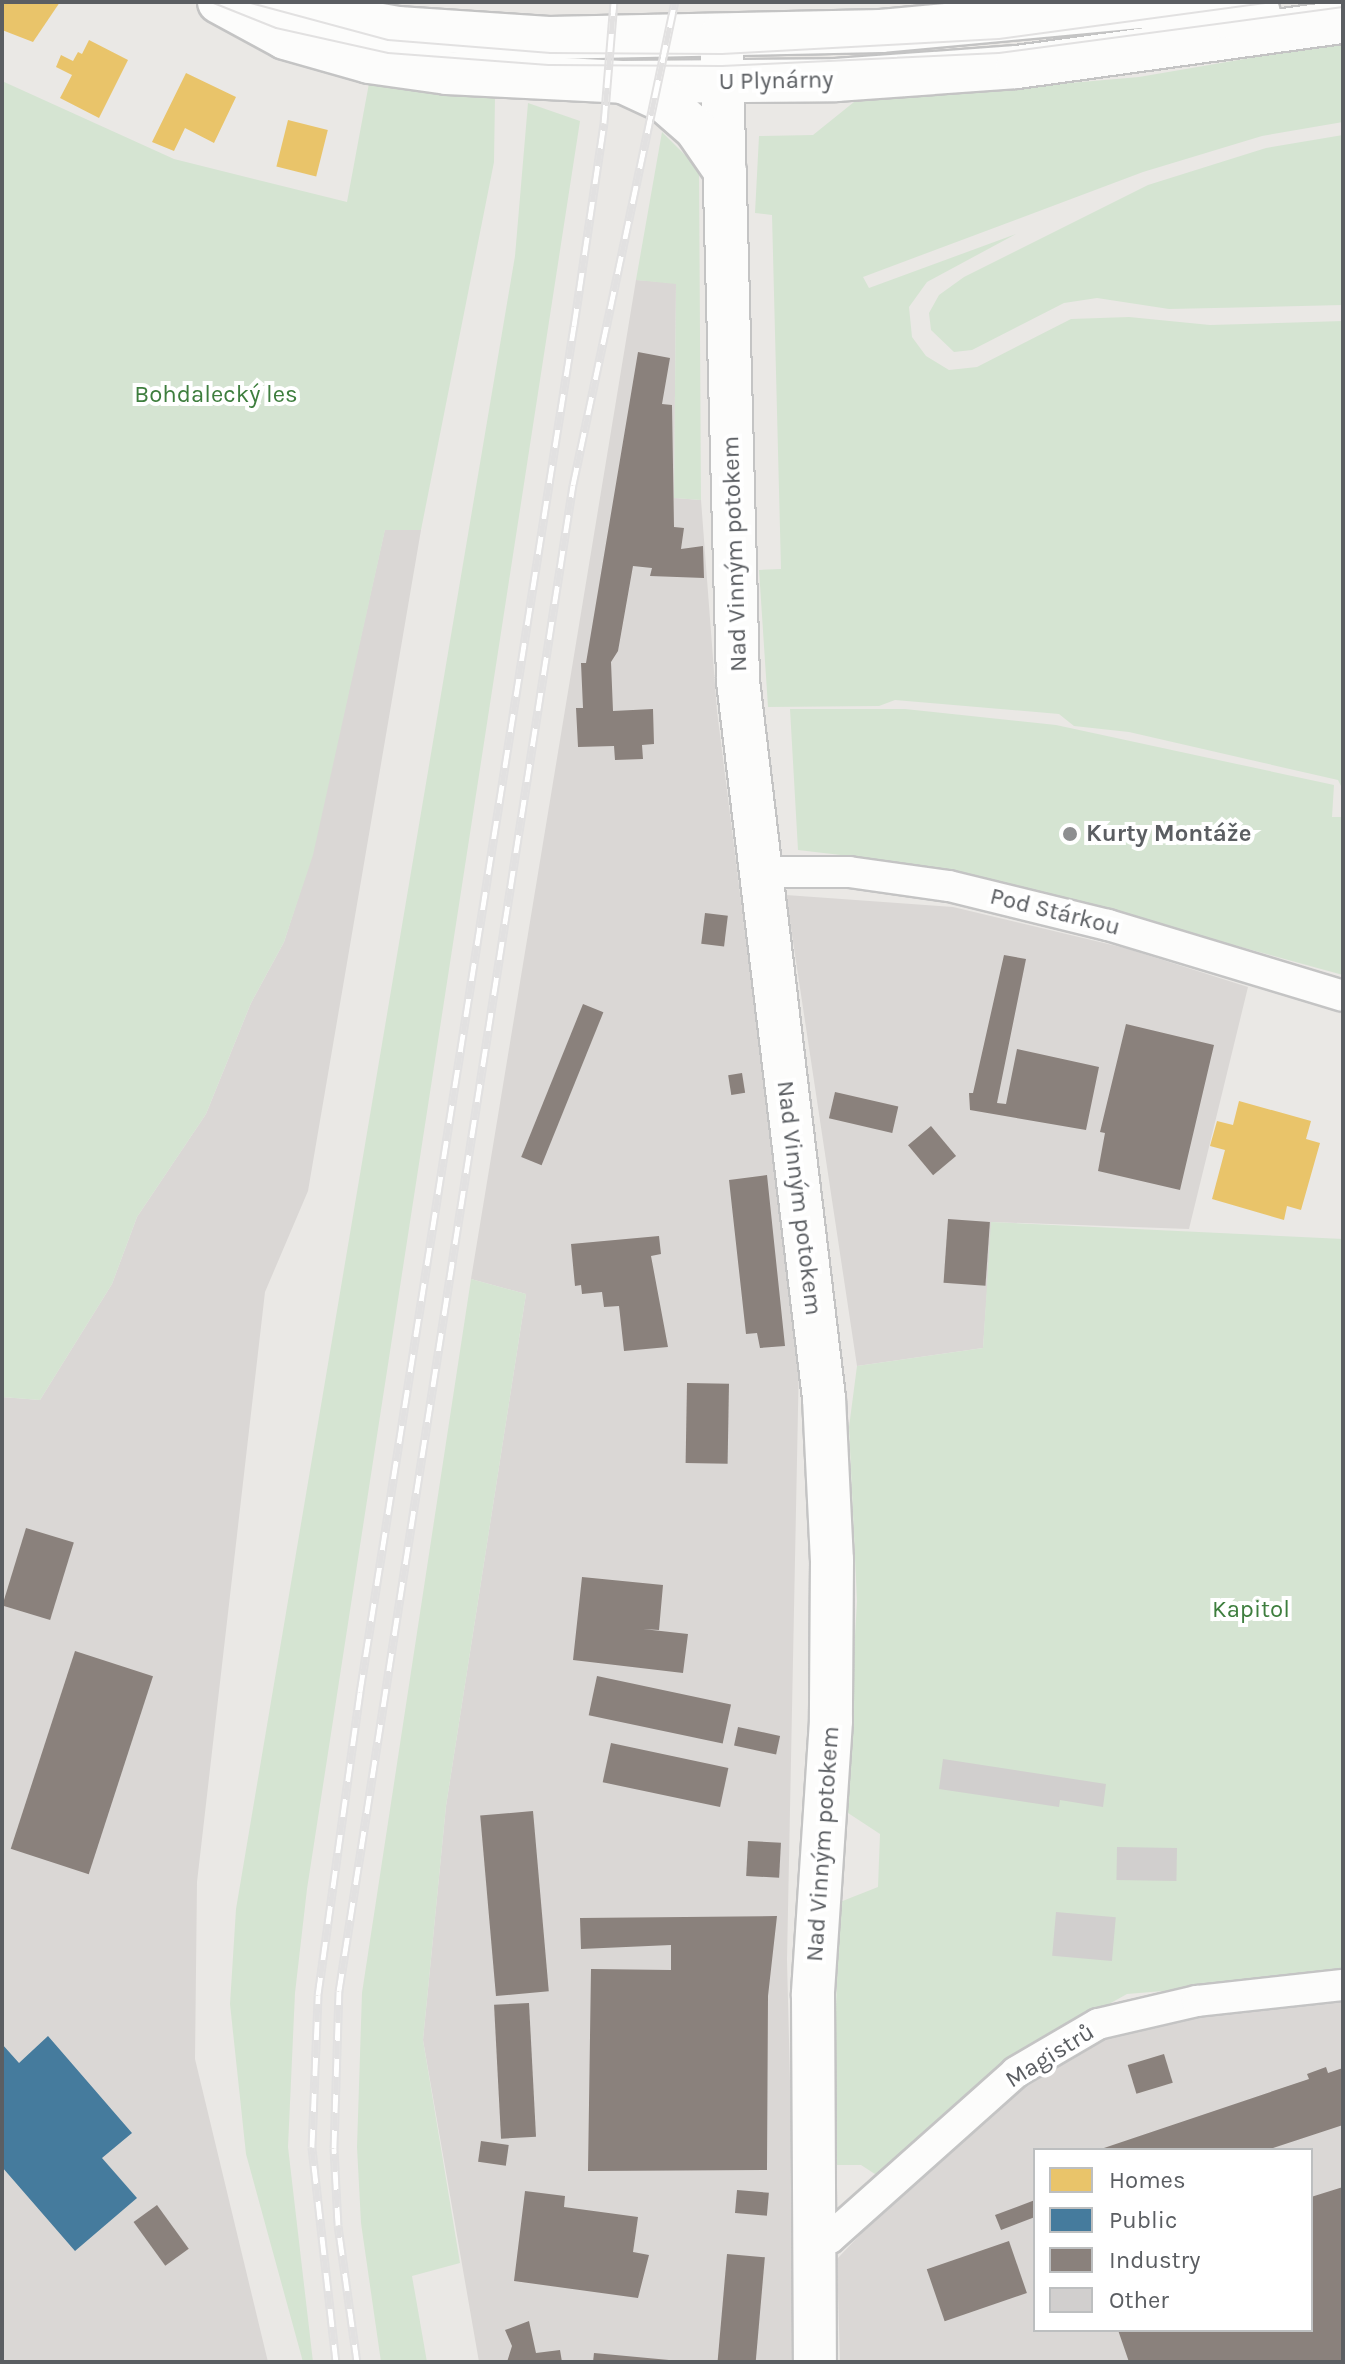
<!DOCTYPE html>
<meta charset="utf-8">
<style>
body{margin:0}
#map{position:relative;width:1345px;height:2364px;overflow:hidden;background:#eae8e5;font-family:Karla,sans-serif}
div>[style]{position:absolute}
[style*='--x']{left:calc(var(--x)*1px);top:calc(var(--y)*1px);width:calc(var(--w)*1px);rotate:calc(var(--a)*1deg)}
.industrial>*{inset:0;background:#dad7d5}
.green>*{inset:0;background:#d5e4d2}
.homes>*{inset:0;background:#e9c46a;transform-origin:0 0}
.public>*{inset:0;background:#457b9d}
.industry>*{inset:0;background:#8a817c;transform-origin:0 0}
.building>*{inset:0;background:#d1cfce;transform-origin:0 0}
.roads{filter:drop-shadow(2px 0 #c4c4c4) drop-shadow(-2px 0 #c4c4c4) drop-shadow(0 2px #c4c4c4) drop-shadow(0 -2px #c4c4c4)}
.street>*{height:30px;margin:-15px;padding:0 15px;transform-origin:15px;border-radius:15px;background:#fcfcfb}
.secondary>*{height:42px;margin:-21px;padding:0 21px;transform-origin:21px;border-radius:21px;background:#fcfcfb}
.tram>*{height:2px;margin:-1px;padding:0 1px;transform-origin:1px;border-radius:1px;background:#e2e1e1}
.rail>*{height:9px;margin-top:-4.5px;transform-origin:0;background:repeating-linear-gradient(90deg,#fff 0 18px,#e2e1e1 0 36px);box-sizing:border-box;border-block:2px solid #e2e1e1}
.dots>*{width:22px;height:22px;translate:-50% -50%;box-sizing:border-box;border:4px solid #fff;border-radius:50%}
span{translate:-50% -50%;white-space:nowrap;text-align:center;line-height:1.15;-webkit-text-stroke:8px #fff;paint-order:stroke}
.street-label{font-size:24px;color:#5b5e62}
.park-label{font-size:24px;color:#3e7e3e}
.poi-label{font-size:24px;color:#5b5e62;font-weight:700}
.left{translate:0 -50%;text-align:left}
.frame{position:absolute;inset:0;border:4px solid #5b5e62;pointer-events:none}
.legend{position:absolute;left:1033px;top:2148px;width:280px;height:184px;box-sizing:border-box;background:#fff;border:2px solid #bdbfc0;margin:0;padding:10px 14px;list-style:none;font-size:24px;color:#5b5e62}
.legend li{display:flex;align-items:center;gap:16px;height:40px}
.legend b{width:40px;border:2px solid #bdbfc0}
</style>
<div id="map">
<div class="industrial">
<div style="clip-path:polygon(636px 280px,676px 283px,674px 498px,701px 500px,717px 711px,799px 1360px,787px 1960px,797px 2362px,479px 2362px,423px 2040px,446px 1806px,526px 1294px,471px 1279px)"></div>
<div style="clip-path:polygon(385px 529px,421px 530px,308px 1191px,265px 1292px,197px 1882px,195px 2059px,268px 2362px,2px 2362px,2px 1397px,40px 1400px,112px 1284px,137px 1217px,206px 1114px,251px 1003px,284px 942px,312px 855px)"></div>
<div style="clip-path:polygon(786px 895px,953px 907px,1125px 948px,1248px 987px,1189px 1229px,992px 1222px,983px 1348px,857px 1366px)"></div>
<div style="clip-path:polygon(evenodd,1343px 1995px,1343px 2362px,840px 2362px,837px 2259px,937px 2154px,1048px 2061px,1169px 2015px,1343px 1995px,1035px 2150px,1311px 2150px,1311px 2330px,1035px 2330px,1035px 2150px)"></div>
</div>
<div class="green">
<div style="clip-path:polygon(1343px 42px,1343px 122px,1262px 136px,1143px 172px,863px 277px,869px 288px,1016px 234px,927px 282px,909px 307px,912px 337px,926px 356px,949px 370px,977px 367px,1071px 319px,1129px 317px,1210px 325px,1343px 321px,1343px 790px,1338px 780px,1129px 732px,1074px 726px,1059px 714px,895px 700px,879px 706px,768px 707px,759px 570px,781px 569px,772px 215px,755px 213px,759px 136px,813px 135px,854px 102px,1139px 77px)"></div>
<div style="clip-path:polygon(370px 78px,495px 97px,494px 162px,421px 530px,385px 530px,313px 855px,284px 942px,251px 1003px,206px 1114px,137px 1217px,112px 1284px,40px 1400px,2px 1397px,2px 81px,174px 159px,347px 202px)"></div>
<div style="clip-path:polygon(528px 103px,580px 121px,307px 1889px,295px 1993px,288px 2147px,313px 2362px,303px 2362px,246px 2154px,230px 2004px,236px 1909px,515px 256px)"></div>
<div style="clip-path:polygon(662px 132px,699px 169px,701px 500px,674px 498px,676px 284px,636px 280px)"></div>
<div style="clip-path:polygon(1343px 135px,1343px 305px,1169px 309px,1097px 298px,1064px 303px,972px 350px,954px 352px,931px 330px,929px 313px,939px 295px,964px 277px,1148px 185px,1266px 148px)"></div>
<div style="clip-path:polygon(790px 709px,905px 709px,1056px 725px,1334px 785px,1332px 817px,1343px 817px,1343px 975px,1062px 898px,892px 861px,798px 850px)"></div>
<div style="clip-path:polygon(991px 1222px,1343px 1239px,1343px 1976px,1127px 1994px,1037px 2044px,878px 2176px,861px 2165px,830px 2165px,840px 1902px,878px 1887px,880px 1834px,845px 1811px,857px 1601px,849px 1427px,857px 1366px,983px 1348px)"></div>
<div style="clip-path:polygon(471px 1279px,526px 1294px,446px 1806px,423px 2040px,460px 2263px,412px 2276px,427px 2362px,381px 2362px,361px 2223px,357px 2147px,362px 1993px)"></div>
</div>
<div class="homes">
<div style="clip-path:polygon(2px 2px,60px 2px,33px 42px,2px 30px)"></div>
<div style="clip-path:polygon(89px 40px,128px 60px,99px 118px,60px 98px,72px 75px,56px 67px,61px 55px,73px 61px,78px 52px,82px 54px)"></div>
<div style="clip-path:polygon(186px 73px,236px 97px,214px 143px,185px 128px,174px 151px,152px 142px)"></div>
<div style="left:288px;top:120px;width:41px;height:48px;rotate:14deg"></div>
<div style="clip-path:polygon(1239px 1101px,1311px 1121px,1306px 1139px,1320px 1143px,1301px 1210px,1287px 1206px,1284px 1220px,1212px 1199px,1225px 1150px,1210px 1146px,1217px 1121px,1233px 1125px)"></div>
</div>
<div class="public">
<div style="clip-path:polygon(48px 2036px,132px 2133px,102px 2158px,137px 2198px,75px 2251px,2px 2167px,2px 2044px,19px 2063px)"></div>
</div>
<div class="industry">
<div style="clip-path:polygon(638px 352px,670px 358px,662px 404px,672px 405px,674px 527px,684px 528px,681px 549px,703px 546px,704px 578px,650px 576px,652px 568px,633px 566px,618px 651px,611px 662px,613px 711px,653px 709px,654px 744px,642px 745px,643px 759px,615px 760px,614px 746px,578px 747px,576px 708px,583px 708px,581px 663px,586px 663px)"></div>
<div style="left:705px;top:913px;width:23px;height:31px;rotate:7deg"></div>
<div style="clip-path:polygon(1004px 955px,1026px 959px,997px 1103px,1006px 1104px,1017px 1049px,1099px 1067px,1086px 1130px,970px 1110px,969px 1093px,973px 1093px)"></div>
<div style="left:583px;top:1004px;width:22px;height:165px;rotate:22deg"></div>
<div style="clip-path:polygon(1126px 1024px,1214px 1045px,1180px 1190px,1098px 1171px,1105px 1133px,1100px 1132px)"></div>
<div style="left:742px;top:1073px;width:20px;height:14px;rotate:81deg"></div>
<div style="left:835px;top:1092px;width:65px;height:27px;rotate:13deg"></div>
<div style="left:931px;top:1126px;width:39px;height:30px;rotate:50deg"></div>
<div style="clip-path:polygon(767px 1175px,785px 1346px,760px 1348px,757px 1333px,746px 1334px,729px 1180px)"></div>
<div style="left:948px;top:1219px;width:42px;height:64px;rotate:4deg"></div>
<div style="clip-path:polygon(659px 1236px,661px 1254px,651px 1256px,668px 1347px,624px 1351px,619px 1306px,604px 1307px,602px 1292px,582px 1294px,581px 1285px,575px 1286px,571px 1244px)"></div>
<div style="left:687px;top:1383px;width:42px;height:80px;rotate:1deg"></div>
<div style="left:26px;top:1528px;width:50px;height:81px;rotate:17deg"></div>
<div style="clip-path:polygon(582px 1577px,663px 1585px,659px 1630px,643px 1629px,688px 1634px,683px 1673px,573px 1660px)"></div>
<div style="left:75px;top:1651px;width:82px;height:208px;rotate:18deg"></div>
<div style="left:597px;top:1676px;width:137px;height:40px;rotate:12deg"></div>
<div style="left:738px;top:1727px;width:43px;height:19px;rotate:12deg"></div>
<div style="left:611px;top:1743px;width:120px;height:40px;rotate:12deg"></div>
<div style="left:533px;top:1811px;width:181px;height:53px;rotate:85deg"></div>
<div style="left:748px;top:1841px;width:33px;height:35px;rotate:3deg"></div>
<div style="clip-path:polygon(777px 1916px,768px 1996px,767px 2170px,588px 2171px,591px 1969px,671px 1970px,671px 1945px,581px 1949px,580px 1918px)"></div>
<div style="left:529px;top:2003px;width:134px;height:35px;rotate:87deg"></div>
<div style="left:1164px;top:2054px;width:30px;height:38px;rotate:73deg"></div>
<div style="clip-path:polygon(1326px 2067px,1328px 2073px,1343px 2068px,1343px 2125px,1267px 2150px,1098px 2150px,1309px 2079px,1307px 2074px)"></div>
<div style="left:481px;top:2141px;width:28px;height:21px;rotate:8deg"></div>
<div style="clip-path:polygon(1343px 2187px,1343px 2362px,1129px 2362px,1118px 2330px,1311px 2330px,1311px 2197px)"></div>
<div style="left:737px;top:2190px;width:32px;height:23px;rotate:5deg"></div>
<div style="clip-path:polygon(525px 2191px,565px 2196px,564px 2207px,638px 2217px,633px 2252px,649px 2255px,638px 2298px,514px 2281px)"></div>
<div style="clip-path:polygon(1035px 2200px,1035px 2217px,1001px 2230px,995px 2215px)"></div>
<div style="left:157px;top:2205px;width:54px;height:29px;rotate:54deg"></div>
<div style="left:1009px;top:2241px;width:55px;height:87px;rotate:71deg"></div>
<div style="left:727px;top:2254px;width:38px;height:109px;rotate:5deg"></div>
<div style="clip-path:polygon(529px 2321px,536px 2353px,560px 2350px,562px 2362px,507px 2362px,512px 2346px,505px 2330px)"></div>
<div style="clip-path:polygon(594px 2353px,669px 2360px,669px 2362px,593px 2362px)"></div>
</div>
<div class="building">
<div style="clip-path:polygon(943px 1759px,1106px 1784px,1103px 1807px,1060px 1800px,1059px 1807px,939px 1789px)"></div>
<div style="left:1117px;top:1847px;width:60px;height:33px;rotate:1deg"></div>
<div style="left:1056px;top:1912px;width:60px;height:44px;rotate:5deg"></div>
</div>
<div class="roads">
<div class="street">
<div style="--x:758;--y:872;--w:91;--a:0"></div>
<div style="--x:849;--y:872;--w:101;--a:8"></div>
<div style="--x:949;--y:886;--w:164;--a:13.8"></div>
<div style="--x:1108;--y:925;--w:245;--a:16.8"></div>
<div style="--x:810;--y:2242;--w:20;--a:-11"></div>
<div style="--x:830;--y:2238;--w:249;--a:-41.7"></div>
<div style="--x:1016;--y:2072;--w:95;--a:-30.3"></div>
<div style="--x:1098;--y:2024;--w:102;--a:-13.1"></div>
<div style="--x:1197;--y:2001;--w:147;--a:-6.3"></div>
</div>
<div class="secondary">
<div style="--x:219;--y:2;--w:75;--a:28.6"></div>
<div style="--x:285;--y:38;--w:87;--a:15.9"></div>
<div style="--x:369;--y:62;--w:79;--a:8"></div>
<div style="--x:447;--y:73;--w:175;--a:2.9"></div>
<div style="--x:622;--y:82;--w:214;--a:-0.5"></div>
<div style="--x:836;--y:80;--w:181;--a:-4.1"></div>
<div style="--x:1017;--y:67;--w:329;--a:-7.9"></div>
<div style="--x:251;--y:2;--w:149;--a:10"></div>
<div style="--x:398;--y:28;--w:151;--a:3.8"></div>
<div style="--x:549;--y:38;--w:332;--a:-1.2"></div>
<div style="--x:881;--y:31;--w:259;--a:-5.3"></div>
<div style="--x:1139;--y:7;--w:85;--a:6.8"></div>
<div style="--x:1223;--y:17;--w:36;--a:-8"></div>
<div style="--x:721;--y:35;--w:646;--a:88.49"></div>
<div style="--x:738;--y:681;--w:722;--a:83.16"></div>
<div style="--x:824;--y:1398;--w:162;--a:87.2"></div>
<div style="--x:832;--y:1560;--w:161;--a:90.4"></div>
<div style="--x:831;--y:1721;--w:275;--a:93.8"></div>
<div style="--x:813;--y:1995;--w:367;--a:89.7"></div>
<div style="--x:627;--y:84;--w:41;--a:24.7"></div>
<div style="--x:664;--y:101;--w:43;--a:41.2"></div>
<div style="--x:696;--y:129;--w:51;--a:55.4"></div>
</div>
</div>
<div class="tram">
<div style="--x:211;--y:2;--w:70;--a:21.8"></div>
<div style="--x:276;--y:28;--w:115;--a:12.6"></div>
<div style="--x:388;--y:53;--w:161;--a:4.3"></div>
<div style="--x:549;--y:65;--w:173;--a:0.3"></div>
<div style="--x:722;--y:66;--w:277;--a:-2.7"></div>
<div style="--x:999;--y:53;--w:347;--a:-7.6"></div>
<div style="--x:247;--y:2;--w:146;--a:15.1"></div>
<div style="--x:388;--y:40;--w:163;--a:4.6"></div>
<div style="--x:550;--y:53;--w:172;--a:0.3"></div>
<div style="--x:722;--y:54;--w:277;--a:-3.1"></div>
<div style="--x:999;--y:39;--w:276;--a:-7.7"></div>
</div>
<div class="rail">
<div style="--x:336;--y:2362;--w:216;--a:-96.4"></div>
<div style="--x:312;--y:2147;--w:152;--a:-87.7"></div>
<div style="--x:318;--y:1995;--w:306;--a:-82.1"></div>
<div style="--x:360;--y:1692;--w:1383;--a:-81.1"></div>
<div style="--x:574;--y:326;--w:205;--a:-81.6"></div>
<div style="--x:604;--y:123;--w:121;--a:-85.3"></div>
<div style="--x:357;--y:2362;--w:138;--a:-97.9"></div>
<div style="--x:338;--y:2225;--w:77;--a:-93"></div>
<div style="--x:334;--y:2148;--w:157;--a:-88.2"></div>
<div style="--x:339;--y:1991;--w:1524;--a:-81.17"></div>
<div style="--x:573;--y:485;--w:494;--a:-78.1"></div>
</div>
<div class="dots">
<div style="left:1070px;top:834px;background:#8d8e90"></div>
</div>
<div class="street-label">
<span style="left:776px;top:81px;rotate:-1deg">U Plynárny</span>
<span style="left:735px;top:554px;rotate:-92deg">Nad Vinným potokem</span>
<span style="left:1055px;top:912px;rotate:14deg">Pod Stárkou</span>
<span style="left:799px;top:1198px;rotate:83deg">Nad Vinným potokem</span>
<span style="left:823px;top:1844px;rotate:-86deg">Nad Vinným potokem</span>
<span style="left:1050px;top:2056px;rotate:-32deg">Magistrů</span>
</div>
<div class="park-label">
<span style="left:216px;top:395px">Bohdalecký les</span>
<span style="left:1251px;top:1610px">Kapitol</span>
</div>
<div class="poi-label">
<span class="left" style="left:1086px;top:834px">Kurty Montáže</span>
</div>
<div class="frame"></div>
<ul class="legend">
<li><b style="height:22px;background:#e9c46a"></b>Homes</li>
<li><b style="height:22px;background:#457b9d"></b>Public</li>
<li><b style="height:22px;background:#8a817c"></b>Industry</li>
<li><b style="height:22px;background:#d1cfce"></b>Other</li>
</ul>
</div>
